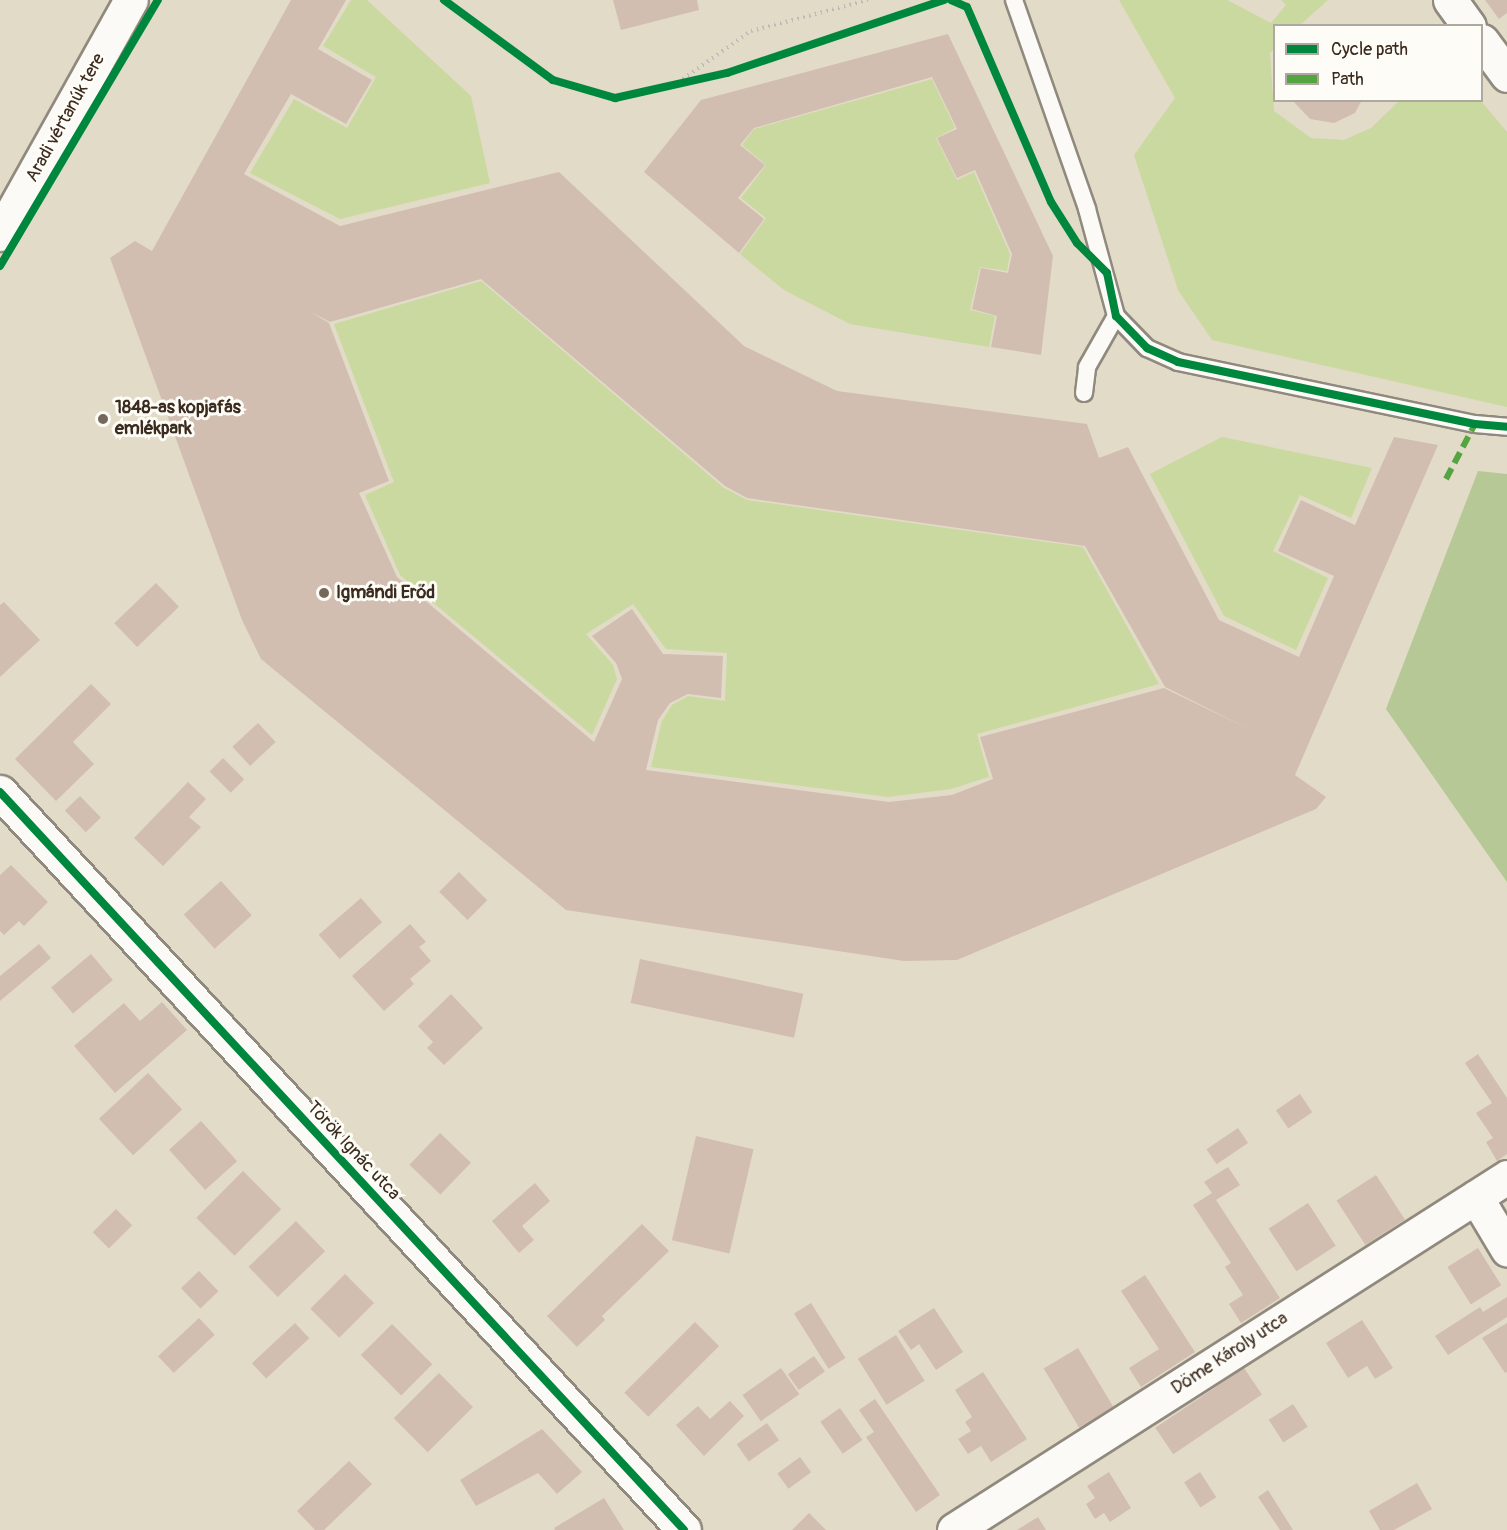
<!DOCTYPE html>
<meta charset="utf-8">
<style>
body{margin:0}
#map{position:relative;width:1507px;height:1530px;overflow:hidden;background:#e2dbc8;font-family:Pangolin,sans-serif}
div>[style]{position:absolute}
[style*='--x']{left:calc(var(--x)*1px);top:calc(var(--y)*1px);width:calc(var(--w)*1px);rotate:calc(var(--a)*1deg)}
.green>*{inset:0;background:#cad99f}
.forest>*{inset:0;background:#b5c896}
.building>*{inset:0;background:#d2beb1;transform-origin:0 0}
.path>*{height:4px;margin-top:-2px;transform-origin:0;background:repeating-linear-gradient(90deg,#bdbbb6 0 1.5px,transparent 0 6px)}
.roads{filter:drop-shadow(2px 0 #90897d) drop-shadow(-2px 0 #90897d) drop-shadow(0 2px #90897d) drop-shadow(0 -2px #90897d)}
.lane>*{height:16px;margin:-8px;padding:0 8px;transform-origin:8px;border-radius:8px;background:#fbfaf7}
.street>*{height:33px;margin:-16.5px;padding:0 16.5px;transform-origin:16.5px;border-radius:16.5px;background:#fbfaf7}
.primary>*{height:33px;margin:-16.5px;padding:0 16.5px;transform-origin:16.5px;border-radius:16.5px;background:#fbfaf7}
.quiet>*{height:6px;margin-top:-3px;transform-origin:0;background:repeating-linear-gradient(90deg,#54a441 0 12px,transparent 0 18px)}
.cycleway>*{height:8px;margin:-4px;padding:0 4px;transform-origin:4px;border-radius:4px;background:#00873e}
.dots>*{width:16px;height:16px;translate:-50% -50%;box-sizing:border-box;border:3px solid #fdfcf7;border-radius:50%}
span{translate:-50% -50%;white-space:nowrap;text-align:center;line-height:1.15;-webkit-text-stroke:6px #fdfcf7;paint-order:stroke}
.street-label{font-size:18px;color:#3b2a1e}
.poi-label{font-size:18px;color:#3b2a1e;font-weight:700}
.left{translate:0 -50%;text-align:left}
.legend{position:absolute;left:1273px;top:24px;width:210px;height:78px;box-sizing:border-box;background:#fdfcf7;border:2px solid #afa8a0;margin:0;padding:8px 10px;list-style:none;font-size:18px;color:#3b2a1e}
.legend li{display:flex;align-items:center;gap:12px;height:30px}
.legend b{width:30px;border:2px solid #afa8a0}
</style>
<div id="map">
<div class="green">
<div style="clip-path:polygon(351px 0,367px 0,471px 96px,490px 183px,340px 219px,250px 173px,294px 99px,347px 128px,376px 77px,323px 46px)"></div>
<div style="clip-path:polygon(1119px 0,1227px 0,1271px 23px,1286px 5px,1281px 0,1328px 0,1300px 25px,1274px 26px,1274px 49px,1270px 53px,1274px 111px,1311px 138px,1344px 140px,1371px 128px,1399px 101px,1481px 101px,1507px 132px,1507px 407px,1212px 340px,1178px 290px,1134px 155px,1175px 98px)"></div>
<div style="clip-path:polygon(932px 79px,955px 128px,936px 138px,957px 180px,974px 172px,1010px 254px,1007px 271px,980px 267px,970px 310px,995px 316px,989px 347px,850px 324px,784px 290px,740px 254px,766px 218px,741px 198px,766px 165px,742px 145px,754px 129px)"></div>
<div style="clip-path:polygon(481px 281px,724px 488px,747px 500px,1083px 547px,1159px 684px,977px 734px,989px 777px,951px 789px,888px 797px,651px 767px,662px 721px,672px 705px,688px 696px,725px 701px,727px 653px,666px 649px,633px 604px,586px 634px,613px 665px,617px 679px,592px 735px,400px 575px,365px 495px,394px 482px,334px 324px)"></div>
<div style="clip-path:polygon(1222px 437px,1372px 468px,1351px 518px,1300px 495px,1273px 551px,1328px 578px,1296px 650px,1224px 616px,1150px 474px)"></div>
</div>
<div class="forest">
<div style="clip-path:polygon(1478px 471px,1507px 474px,1507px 882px,1386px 709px)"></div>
</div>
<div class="building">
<div style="clip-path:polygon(evenodd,291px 0,346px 0,318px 49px,372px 80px,346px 124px,291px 94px,244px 174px,340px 226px,559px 172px,744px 346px,837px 391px,1087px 424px,1099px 458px,1128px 447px,1219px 620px,1299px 657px,1334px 576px,1278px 551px,1301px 500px,1355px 525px,1394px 437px,1438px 445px,1295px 775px,1326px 797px,1316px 809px,957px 960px,904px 961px,566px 910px,261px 659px,242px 620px,110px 258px,135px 241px,152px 251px,291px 0,481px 279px,725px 486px,747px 498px,1085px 546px,1165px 687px,1251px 730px,1164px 688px,980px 737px,993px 779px,952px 795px,889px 802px,646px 770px,658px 720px,670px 703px,688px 694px,721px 698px,723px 656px,663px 654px,632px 609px,592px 636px,616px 663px,622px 679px,594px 742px,397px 577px,359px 493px,389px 481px,329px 323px,311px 312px,330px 322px,481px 279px)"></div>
<div style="clip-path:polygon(613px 0,697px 0,699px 10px,621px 30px)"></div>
<div style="clip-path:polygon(1485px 0,1507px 0,1507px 13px,1499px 19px)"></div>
<div style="clip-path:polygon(948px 34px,1053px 256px,1041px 355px,991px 347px,997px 316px,972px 309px,981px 268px,1008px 273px,1012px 254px,975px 170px,957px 178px,937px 138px,957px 129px,932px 77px,754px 128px,740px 145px,765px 165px,738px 198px,764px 219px,739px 253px,644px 172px,701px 100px)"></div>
<div style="clip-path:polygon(1292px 100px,1362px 100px,1355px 113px,1334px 123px,1310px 119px)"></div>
<div style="left:156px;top:583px;width:33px;height:58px;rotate:46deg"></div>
<div style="clip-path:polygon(4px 602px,40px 640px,0 677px,0 605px)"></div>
<div style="clip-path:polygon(91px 684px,111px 704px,73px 742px,94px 764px,56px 801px,15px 759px)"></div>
<div style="left:258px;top:723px;width:26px;height:35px;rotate:47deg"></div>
<div style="left:223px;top:758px;width:30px;height:19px;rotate:45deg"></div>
<div style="clip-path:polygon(188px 782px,206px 799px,189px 817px,201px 827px,163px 866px,134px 838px)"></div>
<div style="left:80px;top:796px;width:30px;height:21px;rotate:46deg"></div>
<div style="clip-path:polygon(11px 865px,48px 902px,24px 926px,19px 921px,4px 935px,0 931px,0 875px)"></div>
<div style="left:459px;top:872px;width:40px;height:28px;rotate:45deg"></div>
<div style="left:221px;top:881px;width:46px;height:50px;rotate:48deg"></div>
<div style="left:361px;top:898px;width:32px;height:56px;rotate:49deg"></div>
<div style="clip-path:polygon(410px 924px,426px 942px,419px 947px,431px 961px,410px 979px,414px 984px,384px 1011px,352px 976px)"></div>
<div style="clip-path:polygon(39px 944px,51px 958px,0 1001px,0 976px)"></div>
<div style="left:91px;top:954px;width:34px;height:52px;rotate:50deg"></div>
<div style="left:640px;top:959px;width:167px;height:45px;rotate:12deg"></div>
<div style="clip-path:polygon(451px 994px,483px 1028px,444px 1065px,427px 1048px,433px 1042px,418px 1026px)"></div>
<div style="clip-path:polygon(162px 1002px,187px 1030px,115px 1093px,74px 1046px,124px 1003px,140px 1021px)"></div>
<div style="clip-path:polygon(1478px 1054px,1507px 1098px,1507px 1154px,1497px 1161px,1486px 1142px,1493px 1138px,1476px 1113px,1492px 1103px,1465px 1063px)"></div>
<div style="left:148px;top:1073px;width:50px;height:67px;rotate:47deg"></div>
<div style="left:1300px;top:1094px;width:22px;height:29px;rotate:56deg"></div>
<div style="left:201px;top:1121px;width:54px;height:43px;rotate:48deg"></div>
<div style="left:1238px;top:1128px;width:18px;height:38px;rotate:56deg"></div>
<div style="left:440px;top:1133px;width:43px;height:44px;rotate:44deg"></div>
<div style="left:696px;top:1136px;width:59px;height:107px;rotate:13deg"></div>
<div style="clip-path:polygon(1228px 1167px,1240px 1185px,1216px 1200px,1280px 1298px,1241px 1323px,1229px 1304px,1243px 1295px,1225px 1267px,1231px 1263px,1193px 1205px,1212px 1193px,1204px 1182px)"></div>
<div style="left:243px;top:1171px;width:54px;height:66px;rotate:45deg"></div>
<div style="left:1376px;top:1175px;width:53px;height:47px;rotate:57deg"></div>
<div style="clip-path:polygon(535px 1183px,550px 1201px,522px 1226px,534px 1240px,519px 1253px,492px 1221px)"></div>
<div style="left:1308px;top:1203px;width:51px;height:47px;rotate:57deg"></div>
<div style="left:116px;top:1209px;width:23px;height:33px;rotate:45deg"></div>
<div style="left:296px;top:1221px;width:42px;height:66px;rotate:46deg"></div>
<div style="clip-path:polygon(642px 1224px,669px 1251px,602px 1316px,605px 1320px,577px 1347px,547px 1316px)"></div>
<div style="left:1478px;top:1248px;width:44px;height:36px;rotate:58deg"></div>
<div style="left:199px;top:1271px;width:28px;height:25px;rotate:46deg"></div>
<div style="left:345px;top:1274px;width:41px;height:49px;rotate:45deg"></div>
<div style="clip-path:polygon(1145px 1275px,1195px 1352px,1141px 1387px,1129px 1368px,1159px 1349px,1121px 1291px)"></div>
<div style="clip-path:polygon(1507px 1297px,1507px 1317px,1448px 1355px,1435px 1336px,1480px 1307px,1483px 1312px)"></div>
<div style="left:811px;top:1303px;width:65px;height:20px;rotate:58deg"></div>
<div style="clip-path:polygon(934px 1308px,963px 1352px,936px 1370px,919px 1344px,911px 1350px,898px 1331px)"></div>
<div style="left:199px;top:1318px;width:23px;height:56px;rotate:47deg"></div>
<div style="clip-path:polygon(1362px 1320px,1393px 1368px,1375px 1379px,1367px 1366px,1348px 1378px,1326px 1343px)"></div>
<div style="left:695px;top:1322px;width:34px;height:100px;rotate:45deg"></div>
<div style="left:295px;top:1323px;width:21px;height:59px;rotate:47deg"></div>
<div style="clip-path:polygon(1507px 1323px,1507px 1372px,1505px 1373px,1482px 1338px)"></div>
<div style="left:392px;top:1324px;width:57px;height:44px;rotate:45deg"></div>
<div style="left:896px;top:1335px;width:54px;height:45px;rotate:58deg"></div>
<div style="left:1078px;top:1348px;width:69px;height:40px;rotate:59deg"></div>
<div style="left:814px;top:1356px;width:19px;height:32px;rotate:55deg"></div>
<div style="left:781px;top:1368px;width:32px;height:47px;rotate:55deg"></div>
<div style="left:1244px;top:1368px;width:32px;height:107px;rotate:56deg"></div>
<div style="clip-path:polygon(983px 1372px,1027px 1439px,991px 1462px,981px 1446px,968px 1454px,958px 1439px,971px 1431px,965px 1422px,972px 1417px,955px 1390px)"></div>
<div style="left:439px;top:1373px;width:48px;height:64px;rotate:45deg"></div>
<div style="clip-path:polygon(875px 1399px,940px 1495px,916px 1512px,866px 1437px,874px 1432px,859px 1410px)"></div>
<div style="clip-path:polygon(730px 1401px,744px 1416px,704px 1456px,676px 1425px,698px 1406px,710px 1419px)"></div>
<div style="left:1293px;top:1404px;width:27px;height:29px;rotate:57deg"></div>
<div style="left:840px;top:1408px;width:39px;height:24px;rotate:55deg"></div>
<div style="left:767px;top:1423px;width:21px;height:37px;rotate:55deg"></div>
<div style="clip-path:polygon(542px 1429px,582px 1472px,557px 1494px,538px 1473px,476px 1506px,460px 1480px)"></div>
<div style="left:800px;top:1457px;width:19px;height:28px;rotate:54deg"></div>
<div style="clip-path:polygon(349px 1461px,372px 1484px,324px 1530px,315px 1530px,297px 1511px)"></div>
<div style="clip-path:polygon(1109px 1472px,1131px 1508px,1110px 1522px,1104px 1513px,1095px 1519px,1086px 1504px,1095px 1498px,1087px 1486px)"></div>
<div style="left:1200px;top:1472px;width:30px;height:19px;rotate:57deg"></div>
<div style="clip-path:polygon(1417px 1483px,1432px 1509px,1394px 1530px,1380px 1530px,1369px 1511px)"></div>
<div style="clip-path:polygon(1268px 1490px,1293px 1530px,1280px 1530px,1258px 1497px)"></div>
<div style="clip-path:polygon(604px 1498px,624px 1530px,555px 1530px,554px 1528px)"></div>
<div style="clip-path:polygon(809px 1513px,826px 1530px,792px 1530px)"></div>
<div style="clip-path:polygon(1038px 1517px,1046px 1530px,1017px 1530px)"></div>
</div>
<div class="path">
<div style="--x:673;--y:86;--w:95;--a:-35.2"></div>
<div style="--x:751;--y:31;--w:121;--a:-14.8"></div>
</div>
<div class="roads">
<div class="lane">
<div style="--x:1014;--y:0;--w:221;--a:70.7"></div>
<div style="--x:1087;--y:209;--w:111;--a:74.8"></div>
<div style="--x:1116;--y:316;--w:45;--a:45.9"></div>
<div style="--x:1147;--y:348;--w:34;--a:24"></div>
<div style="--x:1178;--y:362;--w:303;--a:11.8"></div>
<div style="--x:1475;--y:424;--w:32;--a:5"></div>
<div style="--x:1084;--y:393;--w:26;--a:-83"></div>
<div style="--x:1087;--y:367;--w:59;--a:-60.4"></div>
</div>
<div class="street">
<div style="--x:1450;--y:0;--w:32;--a:54"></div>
<div style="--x:1482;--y:41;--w:42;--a:53.7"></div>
<div style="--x:0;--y:792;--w:1006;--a:47.17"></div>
<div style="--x:1476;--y:1197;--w:61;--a:59.2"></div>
<div style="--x:954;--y:1530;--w:656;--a:-32.55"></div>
</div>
<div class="primary">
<div style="--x:0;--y:234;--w:268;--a:-60.8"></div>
</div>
</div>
<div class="quiet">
<div style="--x:1446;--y:479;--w:62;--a:-62.2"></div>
</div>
<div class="cycleway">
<div style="--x:444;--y:0;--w:135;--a:36.3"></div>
<div style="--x:553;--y:80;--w:65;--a:16.2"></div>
<div style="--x:615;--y:98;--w:115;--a:-12.6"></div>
<div style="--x:727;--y:73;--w:229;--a:-18.6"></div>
<div style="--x:951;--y:0;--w:17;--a:24"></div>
<div style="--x:967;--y:7;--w:212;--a:66.7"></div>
<div style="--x:1051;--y:202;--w:49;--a:57.6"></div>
<div style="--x:1077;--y:243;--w:42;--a:45"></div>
<div style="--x:1107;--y:273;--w:44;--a:78.2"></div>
<div style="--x:1116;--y:316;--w:45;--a:45.9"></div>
<div style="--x:1147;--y:348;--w:34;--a:24"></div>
<div style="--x:1178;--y:362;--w:303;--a:11.8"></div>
<div style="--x:1475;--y:424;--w:32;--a:5"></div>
<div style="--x:0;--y:266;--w:309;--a:-59.3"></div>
<div style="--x:0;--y:792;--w:1006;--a:47.17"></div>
</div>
<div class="dots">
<div style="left:103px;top:419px;background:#75685a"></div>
<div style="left:324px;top:593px;background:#75685a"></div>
</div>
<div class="street-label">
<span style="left:66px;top:118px;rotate:-61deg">Aradi vértanúk tere</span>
<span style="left:353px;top:1151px;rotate:47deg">Török Ignác utca</span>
<span style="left:1230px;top:1354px;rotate:-33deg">Döme Károly utca</span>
</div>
<div class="poi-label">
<span class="left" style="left:115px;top:419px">1848-as kopjafás<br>emlékpark</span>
<span class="left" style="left:336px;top:593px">Igmándi Erőd</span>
</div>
<ul class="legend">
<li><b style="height:8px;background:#00873e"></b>Cycle path</li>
<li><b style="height:8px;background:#54a441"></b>Path</li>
</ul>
</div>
